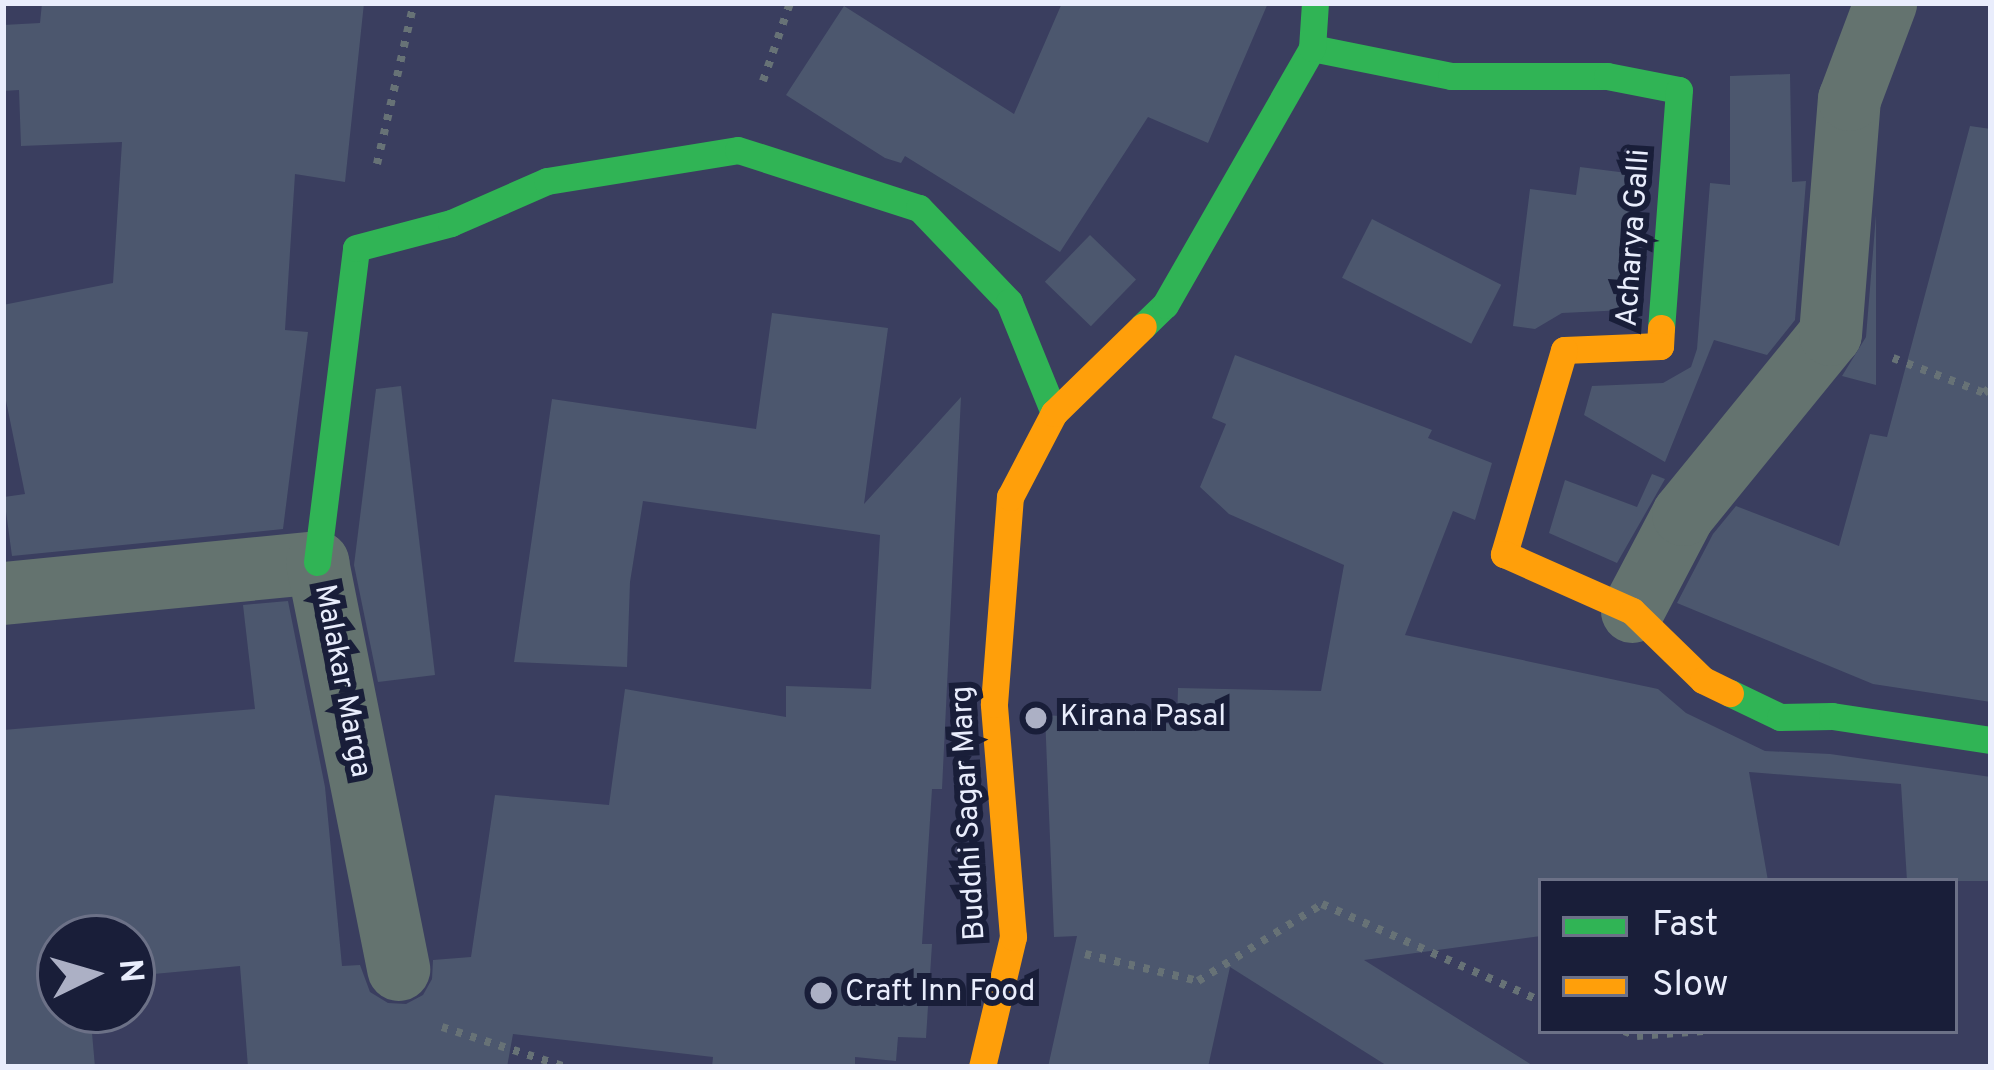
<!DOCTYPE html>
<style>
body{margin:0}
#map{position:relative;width:1994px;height:1070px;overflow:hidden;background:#3a3e5f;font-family:Overpass,sans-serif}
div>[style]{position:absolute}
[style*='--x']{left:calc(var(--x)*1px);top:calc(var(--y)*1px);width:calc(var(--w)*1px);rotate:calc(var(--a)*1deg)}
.building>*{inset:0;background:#4c576e;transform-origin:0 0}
.path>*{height:8px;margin-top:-4px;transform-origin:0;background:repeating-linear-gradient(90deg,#677276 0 6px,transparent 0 15px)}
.street>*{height:63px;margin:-31.5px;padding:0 31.5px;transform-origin:31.5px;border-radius:31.5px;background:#64736f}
.fast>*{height:27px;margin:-13.5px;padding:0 13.5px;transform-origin:13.5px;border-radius:13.5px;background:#30b455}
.slow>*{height:27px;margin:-13.5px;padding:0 13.5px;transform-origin:13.5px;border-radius:13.5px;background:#ff9f0a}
.dots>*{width:33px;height:33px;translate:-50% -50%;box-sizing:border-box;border:6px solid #191e39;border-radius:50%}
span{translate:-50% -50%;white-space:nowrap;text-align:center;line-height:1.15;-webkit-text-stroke:12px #191e39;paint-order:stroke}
.street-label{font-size:30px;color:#e9edfc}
.poi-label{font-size:30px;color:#e9edfc}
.left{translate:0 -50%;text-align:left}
.frame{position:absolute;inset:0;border:6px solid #e9edfc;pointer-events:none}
.legend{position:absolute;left:1538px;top:878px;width:420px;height:156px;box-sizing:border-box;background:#191e39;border:3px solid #6c7187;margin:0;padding:15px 21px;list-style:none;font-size:36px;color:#e9edfc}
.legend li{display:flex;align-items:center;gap:24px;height:60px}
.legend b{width:60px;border:3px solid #6c7187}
.north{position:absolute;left:36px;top:914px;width:120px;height:120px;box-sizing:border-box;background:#191e39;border:3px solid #6c7187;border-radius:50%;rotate:85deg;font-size:33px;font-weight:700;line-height:48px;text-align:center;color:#e9edfc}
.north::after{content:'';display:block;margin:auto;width:42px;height:54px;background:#acb0c5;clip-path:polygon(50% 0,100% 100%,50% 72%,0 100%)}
</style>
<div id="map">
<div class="building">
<div style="clip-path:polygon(42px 3px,364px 3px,345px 182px,295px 174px,285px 330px,308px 332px,283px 529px,12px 556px,4px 497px,25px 494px,3px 386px,3px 305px,113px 283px,122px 142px,21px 146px,19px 90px,3px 91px,3px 25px,40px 23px)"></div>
<div style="clip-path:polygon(1062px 3px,1268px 3px,1208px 143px,1148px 117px,1060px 252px,905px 156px,901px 163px,885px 158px,786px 95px,844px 6px,1014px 114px)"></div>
<div style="clip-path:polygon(1790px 74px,1792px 182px,1806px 181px,1795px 320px,1767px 355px,1714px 340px,1665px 462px,1584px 415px,1592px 386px,1663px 383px,1691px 367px,1697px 349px,1710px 183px,1730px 185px,1730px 76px)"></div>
<div style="clip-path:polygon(1970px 126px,1991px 129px,1991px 702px,1873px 684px,1677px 603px,1713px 534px,1736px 506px,1839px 546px,1870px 434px,1887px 437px)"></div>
<div style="clip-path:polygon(1580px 167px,1635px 174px,1625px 310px,1562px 313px,1535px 329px,1513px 326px,1530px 189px,1576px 195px)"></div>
<div style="clip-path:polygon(1876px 215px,1876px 385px,1842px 376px,1866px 337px)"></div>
<div style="left:1372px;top:219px;width:145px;height:66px;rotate:27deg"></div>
<div style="left:1090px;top:235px;width:64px;height:65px;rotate:44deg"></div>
<div style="clip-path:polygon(772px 313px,888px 328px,864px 504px,961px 397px,942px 789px,932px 789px,922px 944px,932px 944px,926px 1038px,898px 1037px,896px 1061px,855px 1057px,855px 1067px,712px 1067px,713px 1057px,513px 1034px,507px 1067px,248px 1067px,240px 966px,132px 976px,132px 938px,60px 938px,60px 1010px,90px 1010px,95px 1067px,3px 1067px,3px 730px,255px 709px,243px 605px,288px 601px,325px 787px,342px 966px,360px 965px,370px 992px,388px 1003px,406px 1004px,423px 995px,432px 979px,433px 960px,471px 957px,495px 795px,609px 805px,625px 689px,786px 717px,786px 686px,871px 689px,880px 535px,643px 501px,630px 582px,627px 667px,514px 662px,552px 399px,756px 429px)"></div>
<div style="clip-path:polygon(1235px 355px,1432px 430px,1428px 438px,1492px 463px,1475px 520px,1453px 511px,1405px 635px,1658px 689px,1686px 713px,1765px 751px,1830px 754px,1991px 777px,1991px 881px,1907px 881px,1901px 784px,1749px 772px,1768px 881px,1541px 881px,1541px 936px,1364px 960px,1535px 1067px,1389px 1067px,1230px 967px,1208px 1067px,1048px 1067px,1077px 936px,1054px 937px,1045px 715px,1177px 724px,1178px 688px,1321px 691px,1344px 565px,1229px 514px,1200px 487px,1226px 424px,1212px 418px)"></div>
<div style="clip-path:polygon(401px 386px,435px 675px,378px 682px,354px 565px,376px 389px)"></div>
<div style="clip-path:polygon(1652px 474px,1665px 479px,1617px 563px,1549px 533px,1565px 480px,1637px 507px)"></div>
</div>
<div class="path">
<div style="--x:763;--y:81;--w:83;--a:-70.9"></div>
<div style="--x:377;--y:164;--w:165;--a:-77.1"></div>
<div style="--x:1893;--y:358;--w:97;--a:21"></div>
<div style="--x:1984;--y:393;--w:9;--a:-41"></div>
<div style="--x:1085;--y:954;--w:116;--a:13.4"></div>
<div style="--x:1198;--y:981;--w:146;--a:-31.8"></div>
<div style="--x:1322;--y:904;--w:240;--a:23.9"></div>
<div style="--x:442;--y:1027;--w:130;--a:17.9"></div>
<div style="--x:1624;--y:1031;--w:14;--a:21"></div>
<div style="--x:1637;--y:1036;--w:66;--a:-4.3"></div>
</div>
<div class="street">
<div style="--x:3;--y:593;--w:316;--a:-5.6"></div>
<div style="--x:317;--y:562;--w:415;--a:78.7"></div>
<div style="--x:1632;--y:611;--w:110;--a:-62.3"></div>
<div style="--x:1683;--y:514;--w:232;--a:-50.8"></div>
<div style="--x:1830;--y:334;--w:236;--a:-85.4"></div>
<div style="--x:1849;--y:99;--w:103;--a:-69.4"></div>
</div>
<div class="fast">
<div style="--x:1312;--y:48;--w:142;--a:11.4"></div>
<div style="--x:1451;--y:76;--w:156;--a:0"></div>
<div style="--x:1607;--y:76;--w:73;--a:11"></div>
<div style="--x:1679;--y:90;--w:239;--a:94.3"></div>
<div style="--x:1143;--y:326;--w:30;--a:-44"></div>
<div style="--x:1165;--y:305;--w:296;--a:-60.2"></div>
<div style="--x:1312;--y:48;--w:45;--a:-86.2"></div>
<div style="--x:317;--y:562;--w:316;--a:-82.9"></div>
<div style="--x:356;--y:248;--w:98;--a:-14.7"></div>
<div style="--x:451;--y:223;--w:105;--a:-23.6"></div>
<div style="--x:547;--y:181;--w:193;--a:-9.2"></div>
<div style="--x:738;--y:150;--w:190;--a:17.8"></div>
<div style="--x:919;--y:208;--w:130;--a:46.2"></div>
<div style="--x:1009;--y:302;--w:120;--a:67.9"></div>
<div style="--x:1730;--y:693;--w:55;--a:25.6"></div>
<div style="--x:1780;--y:717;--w:52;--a:-1.1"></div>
<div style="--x:1832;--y:716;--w:161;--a:8.6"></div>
</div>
<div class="slow">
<div style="--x:1661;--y:328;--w:18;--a:93"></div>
<div style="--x:1660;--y:346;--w:96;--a:177.6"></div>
<div style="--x:1564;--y:350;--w:213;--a:106.4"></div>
<div style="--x:1504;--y:554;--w:140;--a:24"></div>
<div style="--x:1632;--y:611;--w:99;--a:44.2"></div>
<div style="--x:1703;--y:680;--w:30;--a:26"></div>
<div style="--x:982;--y:1067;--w:134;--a:-76.6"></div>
<div style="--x:1013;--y:937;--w:234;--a:-94.7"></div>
<div style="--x:994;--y:704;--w:208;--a:-85.6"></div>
<div style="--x:1010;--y:497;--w:95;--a:-62.4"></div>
<div style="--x:1054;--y:413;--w:124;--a:-44.3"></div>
</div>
<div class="dots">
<div style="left:1036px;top:718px;background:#acb0c5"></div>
<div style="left:821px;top:993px;background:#acb0c5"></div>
</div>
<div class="street-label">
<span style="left:1635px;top:238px;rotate:-86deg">Acharya Galli</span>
<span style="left:341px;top:681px;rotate:79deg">Malakar Marga</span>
<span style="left:970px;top:813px;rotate:-93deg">Buddhi Sagar Marg</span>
</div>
<div class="poi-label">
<span class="left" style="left:1060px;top:718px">Kirana Pasal</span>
<span class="left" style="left:845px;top:993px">Craft Inn Food</span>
</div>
<div class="frame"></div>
<ul class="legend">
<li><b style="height:15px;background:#30b455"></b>Fast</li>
<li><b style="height:15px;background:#ff9f0a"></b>Slow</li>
</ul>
<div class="north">N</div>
</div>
